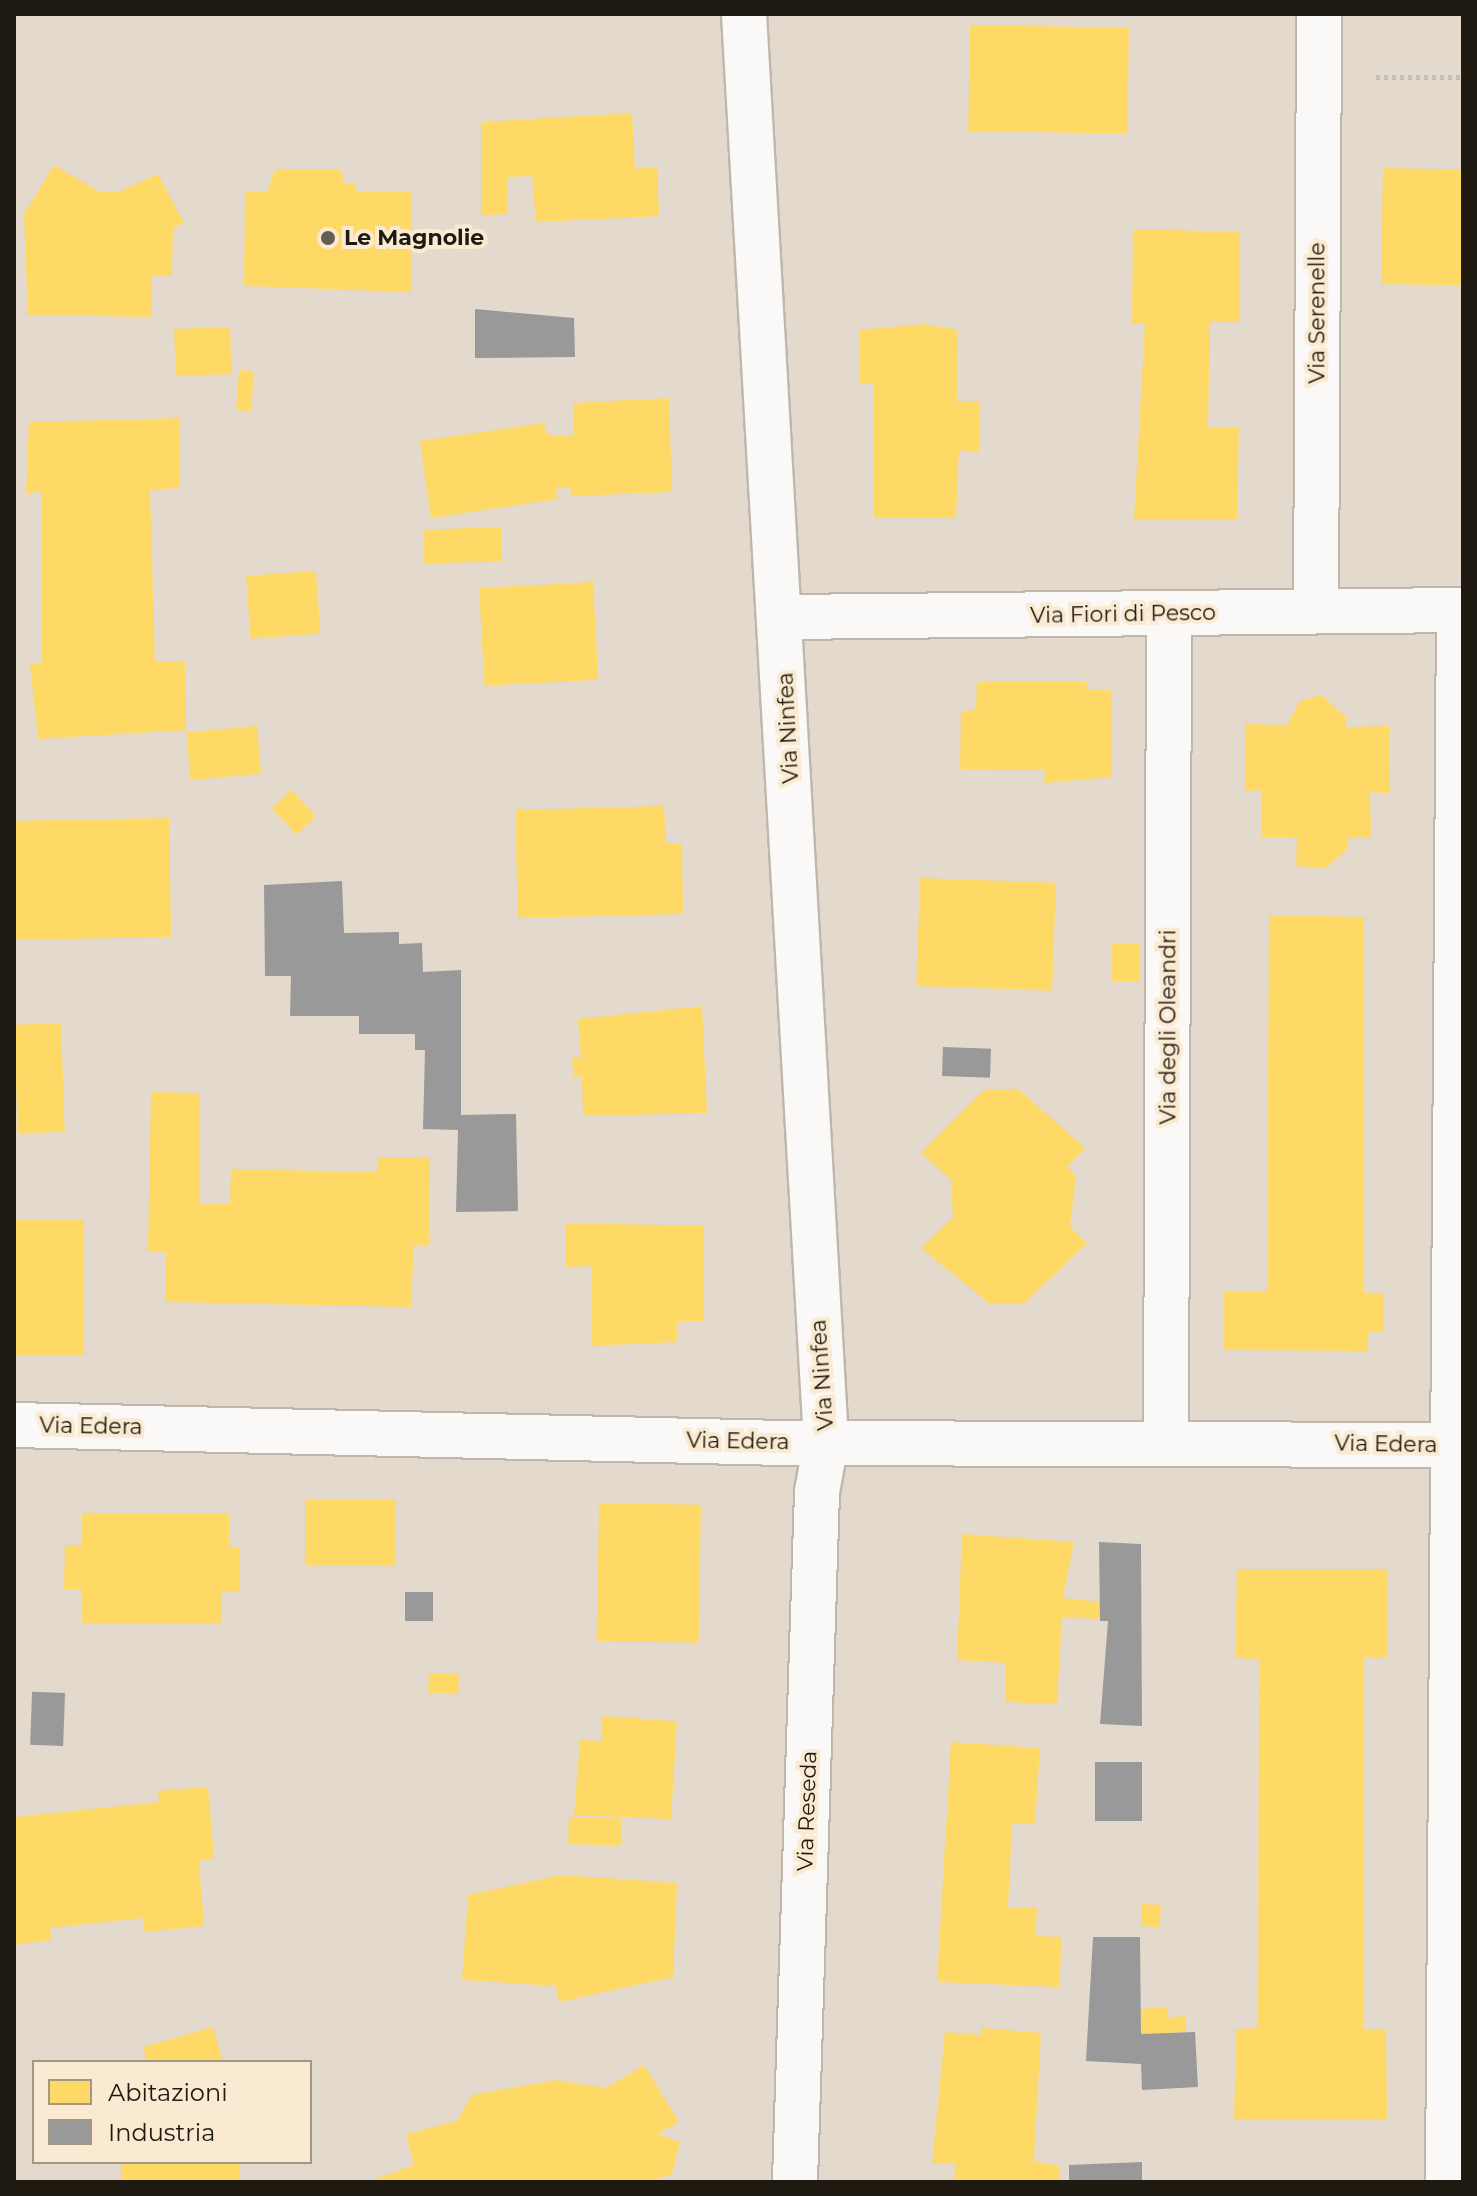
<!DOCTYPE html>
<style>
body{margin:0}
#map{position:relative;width:1477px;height:2196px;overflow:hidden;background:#e3dacd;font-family:Montserrat,sans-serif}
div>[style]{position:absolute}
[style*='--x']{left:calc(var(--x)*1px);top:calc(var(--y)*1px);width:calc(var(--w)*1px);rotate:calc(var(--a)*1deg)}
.homes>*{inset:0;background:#ffd966;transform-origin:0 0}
.industry>*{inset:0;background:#999;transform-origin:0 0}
.path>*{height:5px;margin-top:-2.5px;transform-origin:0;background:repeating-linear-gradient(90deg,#c0beb8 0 4px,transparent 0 8px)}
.roads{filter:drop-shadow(2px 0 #bdb7ac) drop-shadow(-2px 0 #bdb7ac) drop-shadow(0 2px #bdb7ac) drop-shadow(0 -2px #bdb7ac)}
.street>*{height:44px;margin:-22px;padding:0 22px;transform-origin:22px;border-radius:22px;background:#fbf9f8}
.dots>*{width:22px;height:22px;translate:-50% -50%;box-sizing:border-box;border:4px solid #faead1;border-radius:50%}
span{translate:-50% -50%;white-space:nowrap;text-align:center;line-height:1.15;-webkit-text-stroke:8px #faead1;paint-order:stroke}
.poi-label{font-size:22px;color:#1f1a11;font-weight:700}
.left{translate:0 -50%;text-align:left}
.street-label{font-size:22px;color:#1f1a11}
.frame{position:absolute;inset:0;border:16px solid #1f1a11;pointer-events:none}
.legend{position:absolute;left:32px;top:2060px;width:280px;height:104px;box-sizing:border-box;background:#faead1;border:2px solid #a29784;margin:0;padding:10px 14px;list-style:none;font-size:24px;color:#1f1a11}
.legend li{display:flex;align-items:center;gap:16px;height:40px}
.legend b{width:40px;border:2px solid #a29784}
</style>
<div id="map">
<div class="homes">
<div style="left:970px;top:25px;width:159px;height:106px;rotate:1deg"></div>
<div style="clip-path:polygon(632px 113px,635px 169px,657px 167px,659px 216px,536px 222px,532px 176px,507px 177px,508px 214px,481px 215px,481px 122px)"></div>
<div style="clip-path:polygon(54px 165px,98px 191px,121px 191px,158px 174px,184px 223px,173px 228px,172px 276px,152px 276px,151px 317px,28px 315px,24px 214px)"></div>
<div style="left:1383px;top:168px;width:80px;height:116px;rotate:1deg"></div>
<div style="clip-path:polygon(275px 169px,342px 170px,343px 183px,355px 184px,355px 191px,412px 191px,411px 292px,244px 286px,245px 191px,268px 191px)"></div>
<div style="clip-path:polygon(1133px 229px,1239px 232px,1240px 322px,1210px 322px,1208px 427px,1239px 427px,1237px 519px,1134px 519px,1145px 323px,1132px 324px)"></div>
<div style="clip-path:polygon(924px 324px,958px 330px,957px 401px,980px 401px,979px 452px,959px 450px,956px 518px,874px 518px,874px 384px,860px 384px,860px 330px)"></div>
<div style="left:230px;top:327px;width:47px;height:56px;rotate:88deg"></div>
<div style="left:239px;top:370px;width:15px;height:40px;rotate:4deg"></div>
<div style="clip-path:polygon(669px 398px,672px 492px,571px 496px,570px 487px,556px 487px,558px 499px,431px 518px,420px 441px,544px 423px,547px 435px,574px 435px,573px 403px)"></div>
<div style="clip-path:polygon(180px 418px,180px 488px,150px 490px,155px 662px,185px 662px,186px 730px,38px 739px,30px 664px,42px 664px,41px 492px,26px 493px,29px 422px)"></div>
<div style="left:501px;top:527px;width:34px;height:78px;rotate:88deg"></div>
<div style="left:316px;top:571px;width:63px;height:70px;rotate:86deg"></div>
<div style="left:593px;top:582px;width:98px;height:114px;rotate:87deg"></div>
<div style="clip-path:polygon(977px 682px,1087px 682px,1086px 690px,1111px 690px,1112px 777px,1044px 783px,1045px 770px,960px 769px,961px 711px,976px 710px)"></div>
<div style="clip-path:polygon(1321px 695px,1347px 718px,1345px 727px,1389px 726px,1390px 794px,1370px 792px,1371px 838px,1348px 838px,1347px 849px,1326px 868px,1296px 866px,1297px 838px,1262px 837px,1262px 790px,1245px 791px,1245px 724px,1287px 725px,1300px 701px)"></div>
<div style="left:257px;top:726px;width:48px;height:71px;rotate:85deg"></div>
<div style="left:291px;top:790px;width:36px;height:27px;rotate:46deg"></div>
<div style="clip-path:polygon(664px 806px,666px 843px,682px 843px,683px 914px,518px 918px,515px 810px)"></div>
<div style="left:169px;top:818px;width:119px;height:155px;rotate:89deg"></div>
<div style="left:920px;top:878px;width:136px;height:108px;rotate:2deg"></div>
<div style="clip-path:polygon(1269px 915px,1364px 917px,1363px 1292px,1384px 1294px,1383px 1332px,1369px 1332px,1367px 1351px,1223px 1350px,1223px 1291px,1267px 1291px)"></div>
<div style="left:1111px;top:944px;width:28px;height:37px"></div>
<div style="clip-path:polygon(702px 1006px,707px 1113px,583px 1116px,582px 1076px,574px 1077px,572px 1058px,581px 1057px,578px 1019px)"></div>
<div style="left:61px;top:1023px;width:109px;height:47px;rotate:88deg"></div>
<div style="clip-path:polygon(1018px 1089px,1085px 1148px,1067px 1167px,1076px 1176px,1070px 1227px,1087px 1243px,1024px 1304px,990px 1304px,921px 1248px,953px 1218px,951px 1179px,921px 1153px,984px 1090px)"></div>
<div style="clip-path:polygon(151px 1092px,199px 1093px,199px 1203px,230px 1204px,231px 1169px,378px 1172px,378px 1157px,430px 1158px,429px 1245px,414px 1245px,411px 1307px,165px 1302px,166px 1252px,148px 1251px)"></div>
<div style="left:14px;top:1220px;width:70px;height:135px"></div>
<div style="clip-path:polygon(566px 1223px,704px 1226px,703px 1321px,677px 1321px,677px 1342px,591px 1346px,592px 1266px,566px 1267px)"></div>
<div style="left:305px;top:1499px;width:91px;height:67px"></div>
<div style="left:599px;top:1503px;width:102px;height:138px;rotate:1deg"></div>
<div style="clip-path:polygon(82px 1513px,229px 1514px,229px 1547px,240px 1548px,240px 1591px,222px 1591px,222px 1623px,82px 1623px,82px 1590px,64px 1589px,65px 1545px,81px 1545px)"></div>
<div style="clip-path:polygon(962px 1534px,1074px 1542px,1063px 1598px,1100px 1602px,1100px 1619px,1062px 1617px,1057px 1704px,1006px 1702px,1006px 1663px,957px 1660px)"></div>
<div style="clip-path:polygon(1237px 1569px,1388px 1569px,1388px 1658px,1364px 1657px,1364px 2029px,1386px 2030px,1387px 2120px,1234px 2120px,1236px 2029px,1258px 2028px,1259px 1659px,1235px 1658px)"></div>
<div style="left:429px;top:1673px;width:30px;height:20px;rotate:2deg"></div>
<div style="clip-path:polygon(602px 1716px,677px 1721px,671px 1819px,574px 1815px,580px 1740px,601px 1741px)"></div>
<div style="clip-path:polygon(951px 1742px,1040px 1748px,1035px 1824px,1012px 1824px,1008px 1907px,1037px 1908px,1036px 1936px,1062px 1937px,1059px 1987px,937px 1982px)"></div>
<div style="clip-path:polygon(208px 1787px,214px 1858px,199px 1861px,204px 1926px,144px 1932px,143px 1918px,50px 1928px,52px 1940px,14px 1945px,14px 1817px,159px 1802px,158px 1791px)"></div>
<div style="left:569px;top:1817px;width:53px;height:27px;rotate:2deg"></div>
<div style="clip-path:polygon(561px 1875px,677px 1883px,673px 1977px,559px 2002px,556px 1986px,462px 1980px,468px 1895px)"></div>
<div style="left:1142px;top:1904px;width:19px;height:22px;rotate:3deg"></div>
<div style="clip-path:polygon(1168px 2007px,1168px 2018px,1185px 2016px,1186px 2032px,1141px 2034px,1140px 2009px)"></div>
<div style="clip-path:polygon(213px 2027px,223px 2062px,147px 2062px,143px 2047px)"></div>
<div style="clip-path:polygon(981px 2028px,1041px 2033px,1034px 2161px,1060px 2166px,1059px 2182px,954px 2182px,955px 2164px,932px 2164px,945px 2032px,981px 2035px)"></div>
<div style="clip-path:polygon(644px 2065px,679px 2122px,657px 2134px,680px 2142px,672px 2174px,648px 2182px,367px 2182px,414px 2165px,406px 2134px,457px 2121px,472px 2095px,556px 2080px,606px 2088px)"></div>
<div style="left:121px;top:2162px;width:119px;height:21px"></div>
</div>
<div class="industry">
<div style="clip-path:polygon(475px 309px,574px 318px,575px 357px,475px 358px)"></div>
<div style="clip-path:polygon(342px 881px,344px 933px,399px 932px,399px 944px,422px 943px,423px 972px,461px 970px,461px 1115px,516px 1114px,518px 1211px,456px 1212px,458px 1130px,423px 1129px,425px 1050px,415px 1050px,415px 1034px,359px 1034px,359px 1016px,290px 1016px,291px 976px,265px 976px,264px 885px)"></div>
<div style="left:943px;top:1047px;width:48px;height:29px;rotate:2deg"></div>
<div style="clip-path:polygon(1099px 1542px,1141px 1544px,1142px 1726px,1100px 1724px,1108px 1621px,1100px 1621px)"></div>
<div style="left:433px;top:1592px;width:29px;height:28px;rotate:90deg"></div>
<div style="left:65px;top:1693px;width:53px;height:33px;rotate:92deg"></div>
<div style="left:1095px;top:1762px;width:47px;height:59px"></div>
<div style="clip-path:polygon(1093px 1937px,1140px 1937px,1141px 2034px,1195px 2032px,1198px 2087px,1142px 2090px,1141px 2064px,1086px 2061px)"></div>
<div style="clip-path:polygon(1142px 2162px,1142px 2182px,1069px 2182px,1069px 2165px)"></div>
</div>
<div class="path">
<div style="--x:1376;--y:77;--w:87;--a:0"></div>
</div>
<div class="roads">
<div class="street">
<div style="--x:744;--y:14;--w:1430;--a:86.71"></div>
<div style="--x:826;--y:1442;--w:51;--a:100.2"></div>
<div style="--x:817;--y:1492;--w:690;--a:91.83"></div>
<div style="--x:1316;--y:611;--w:597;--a:-89.71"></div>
<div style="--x:783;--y:617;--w:680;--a:-0.59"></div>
<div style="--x:14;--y:1425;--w:767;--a:1.34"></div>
<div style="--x:781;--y:1443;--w:682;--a:0.17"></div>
<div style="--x:1166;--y:1440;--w:826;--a:-89.79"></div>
<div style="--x:1448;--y:2182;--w:1572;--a:-89.6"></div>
</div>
</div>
<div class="dots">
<div style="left:328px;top:238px;background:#645d53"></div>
</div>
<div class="poi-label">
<span class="left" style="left:344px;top:238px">Le Magnolie</span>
</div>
<div class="street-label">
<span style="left:1317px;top:313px;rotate:-90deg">Via Serenelle</span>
<span style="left:1123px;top:614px;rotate:-1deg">Via Fiori di Pesco</span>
<span style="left:788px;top:728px;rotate:-93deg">Via Ninfea</span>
<span style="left:1168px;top:1027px;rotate:-90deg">Via degli Oleandri</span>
<span style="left:822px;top:1375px;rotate:-94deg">Via Ninfea</span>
<span style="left:91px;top:1426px;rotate:1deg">Via Edera</span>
<span style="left:738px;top:1441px;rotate:1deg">Via Edera</span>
<span style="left:1386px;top:1444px;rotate:1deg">Via Edera</span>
<span style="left:807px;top:1811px;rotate:-88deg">Via Reseda</span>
</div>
<div class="frame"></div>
<ul class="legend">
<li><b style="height:22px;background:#ffd966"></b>Abitazioni</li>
<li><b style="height:22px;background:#999"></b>Industria</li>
</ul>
</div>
